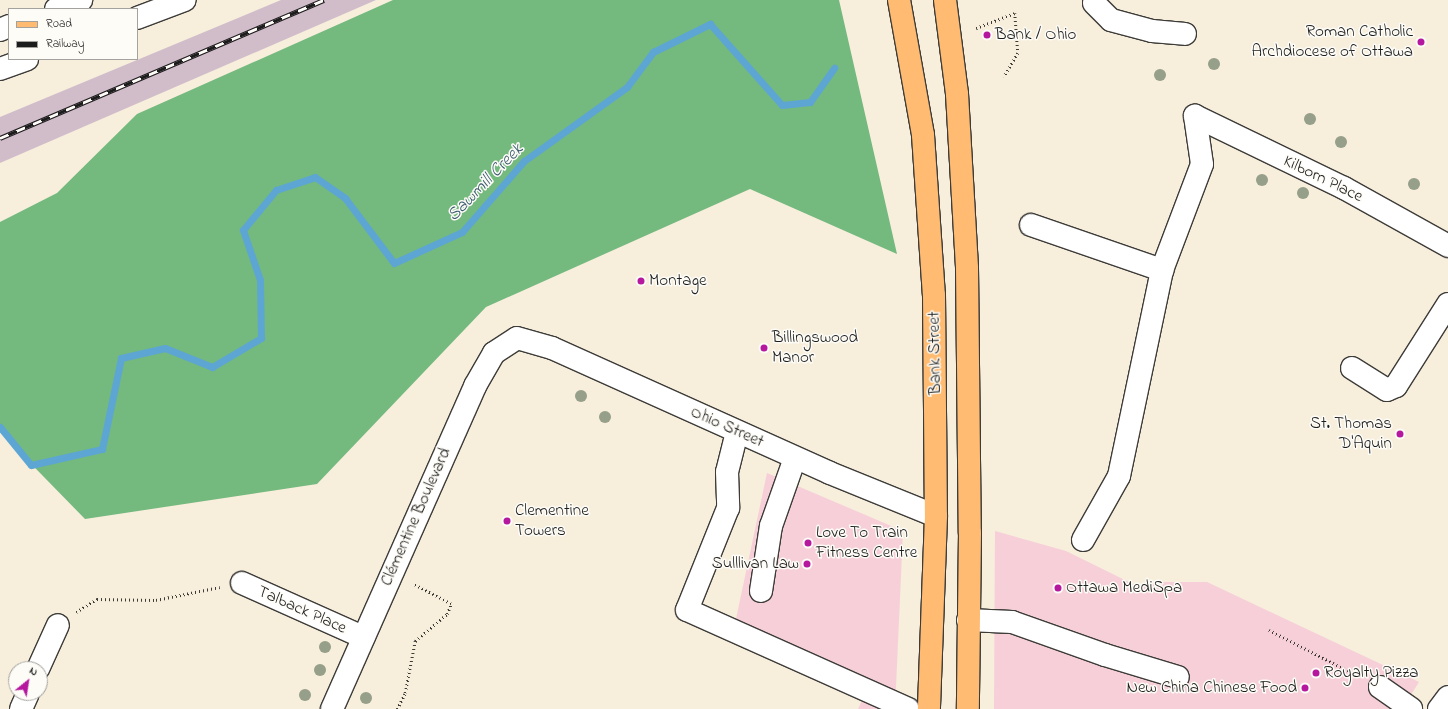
<!DOCTYPE html>
<meta charset="utf-8">
<style>
body{margin:0}
#map{position:relative;width:1448px;height:709px;overflow:hidden;background:#f7eedc;font-family:"Indie Flower",sans-serif}
div>[style]{position:absolute}
[style*='--x']{left:calc(var(--x)*1px);top:calc(var(--y)*1px);width:calc(var(--w)*1px);rotate:calc(var(--a)*1deg)}
.built>*{inset:0;background:#f6cfd8}
.industrial>*{inset:0;background:#d1bdca}
.forest>*{inset:0;background:#74b97e}
.stream>*{height:7px;margin:-3.5px;padding:0 3.5px;transform-origin:3.5px;border-radius:3.5px;background:#5da6d4}
.path>*{height:2.5px;margin-top:-1.25px;transform-origin:0;background:repeating-linear-gradient(90deg,#3d3c39 0 1px,transparent 0 4px)}
.roads{filter:drop-shadow(1px 0 #3d3c39) drop-shadow(-1px 0 #3d3c39) drop-shadow(0 1px #3d3c39) drop-shadow(0 -1px #3d3c39)}
.minor>*{height:22px;margin:-11px;padding:0 11px;transform-origin:11px;border-radius:11px;background:#fff}
.major>*{height:22px;margin:-11px;padding:0 11px;transform-origin:11px;border-radius:11px;background:#febb71}
.rail>*{height:4.5px;margin-top:-2.25px;transform-origin:0;background:repeating-linear-gradient(90deg,#fdfcf7 0 9px,#1c1c1c 0 18px);box-sizing:border-box;border-block:1px solid #1c1c1c}
.trees>*{width:12px;height:12px;margin:-6px;border-radius:50%;background:#959f8a}
.dots>*{width:11px;height:11px;translate:-50% -50%;box-sizing:border-box;border:2px solid #fdfcf7;border-radius:50%}
span{translate:-50% -50%;white-space:nowrap;text-align:center;line-height:1.15;-webkit-text-stroke:3px #fdfcf7;paint-order:stroke}
.poi-label{font-size:17px;color:#1c1c1c}
.right{translate:-100% -50%;text-align:right}
.left{translate:0 -50%;text-align:left}
.street-label{font-size:17px;color:#1c1c1c}
.water-label{font-size:18px;color:#395a6f;font-style:italic}
.legend{position:absolute;left:8px;top:8px;width:130px;height:52px;box-sizing:border-box;background:#fdfcf7;border:1px solid #a3a29f;margin:0;padding:5px 7px;list-style:none;font-size:12px;color:#1c1c1c}
.legend li{display:flex;align-items:center;gap:8px;height:20px}
.legend b{width:20px;border:1px solid #a3a29f}
.north{position:absolute;left:8px;top:661px;width:40px;height:40px;box-sizing:border-box;background:#fdfcf7;border:1px solid #a3a29f;border-radius:50%;rotate:30deg;font-size:11px;font-weight:700;line-height:16px;text-align:center;color:#1c1c1c}
.north::after{content:'';display:block;margin:auto;width:14px;height:18px;background:#b5179e;clip-path:polygon(50% 0,100% 100%,50% 72%,0 100%)}
</style>
<div id="map">
<div class="built">
<div style="clip-path:polygon(767px 473px,903px 531px,895px 709px,858px 709px,871px 682px,736px 619px)"></div>
<div style="clip-path:polygon(995px 531px,1066px 551px,1139px 587px,1162px 582px,1207px 582px,1419px 682px,1402px 709px,994px 709px)"></div>
</div>
<div class="industrial">
<div style="clip-path:polygon(281px 0,376px 0,0 163px,0 117px)"></div>
</div>
<div class="forest">
<div style="clip-path:polygon(393px 0,839px 0,897px 254px,750px 189px,486px 307px,317px 484px,85px 519px,0 432px,0 222px,57px 193px,137px 114px)"></div>
</div>
<div class="stream">
<div style="--x:0;--y:427;--w:49;--a:50.8"></div>
<div style="--x:31;--y:465;--w:73;--a:-12.7"></div>
<div style="--x:102;--y:449;--w:93;--a:-78.2"></div>
<div style="--x:121;--y:358;--w:45;--a:-12.8"></div>
<div style="--x:165;--y:348;--w:51;--a:22"></div>
<div style="--x:212;--y:367;--w:57;--a:-30.6"></div>
<div style="--x:261;--y:338;--w:58;--a:-91"></div>
<div style="--x:260;--y:280;--w:53;--a:-108.8"></div>
<div style="--x:243;--y:230;--w:52;--a:-50.5"></div>
<div style="--x:276;--y:190;--w:41;--a:-18.4"></div>
<div style="--x:315;--y:177;--w:37;--a:35"></div>
<div style="--x:345;--y:198;--w:81;--a:53"></div>
<div style="--x:394;--y:263;--w:75;--a:-24.5"></div>
<div style="--x:462;--y:232;--w:94;--a:-48.9"></div>
<div style="--x:524;--y:161;--w:127;--a:-35.7"></div>
<div style="--x:627;--y:87;--w:44;--a:-53.4"></div>
<div style="--x:653;--y:52;--w:64;--a:-26.2"></div>
<div style="--x:710;--y:24;--w:108;--a:48.4"></div>
<div style="--x:782;--y:105;--w:28;--a:-6"></div>
<div style="--x:810;--y:102;--w:42;--a:-54.8"></div>
</div>
<div class="path">
<div style="--x:976;--y:28;--w:42;--a:-21"></div>
<div style="--x:1015;--y:13;--w:40;--a:85.7"></div>
<div style="--x:1018;--y:53;--w:28;--a:120"></div>
<div style="--x:76;--y:612;--w:25;--a:-32"></div>
<div style="--x:97;--y:599;--w:59;--a:1"></div>
<div style="--x:156;--y:600;--w:65;--a:-11.5"></div>
<div style="--x:1269;--y:630;--w:102;--a:27.3"></div>
<div style="--x:397;--y:709;--w:18;--a:-63"></div>
<div style="--x:405;--y:693;--w:53;--a:-79.1"></div>
<div style="--x:415;--y:641;--w:42;--a:-40.2"></div>
<div style="--x:447;--y:614;--w:11;--a:-68"></div>
<div style="--x:451;--y:604;--w:43;--a:-152.2"></div>
</div>
<div class="roads">
<div class="minor">
<div style="--x:1094;--y:3;--w:24;--a:45"></div>
<div style="--x:1111;--y:20;--w:42;--a:15"></div>
<div style="--x:1152;--y:31;--w:33;--a:5"></div>
<div style="--x:56;--y:9;--w:27;--a:-20"></div>
<div style="--x:137;--y:18;--w:51;--a:-20.6"></div>
<div style="--x:0;--y:30;--w:10;--a:-24"></div>
<div style="--x:0;--y:69;--w:29;--a:-20"></div>
<div style="--x:1195;--y:116;--w:165;--a:25.8"></div>
<div style="--x:1344;--y:188;--w:119;--a:29.1"></div>
<div style="--x:1031;--y:225;--w:139;--a:19"></div>
<div style="--x:1352;--y:368;--w:41;--a:32.2"></div>
<div style="--x:1387;--y:390;--w:10;--a:-24"></div>
<div style="--x:1396;--y:386;--w:97;--a:-57.6"></div>
<div style="--x:737;--y:432;--w:41;--a:104"></div>
<div style="--x:727;--y:472;--w:36;--a:88"></div>
<div style="--x:728;--y:508;--w:110;--a:111.9"></div>
<div style="--x:687;--y:610;--w:242;--a:24.1"></div>
<div style="--x:1083;--y:540;--w:73;--a:-60.6"></div>
<div style="--x:1119;--y:476;--w:210;--a:-78.2"></div>
<div style="--x:1162;--y:270;--w:113;--a:-69.3"></div>
<div style="--x:1202;--y:164;--w:49;--a:-98.3"></div>
<div style="--x:242;--y:583;--w:133;--a:24.1"></div>
<div style="--x:761;--y:591;--w:66;--a:-81.3"></div>
<div style="--x:771;--y:526;--w:72;--a:-70.6"></div>
<div style="--x:968;--y:620;--w:44;--a:2.6"></div>
<div style="--x:1012;--y:622;--w:99;--a:19.5"></div>
<div style="--x:1105;--y:655;--w:76;--a:16.8"></div>
<div style="--x:38;--y:669;--w:48;--a:-65.6"></div>
<div style="--x:1380;--y:687;--w:38;--a:35"></div>
<div style="--x:21;--y:709;--w:17;--a:-66"></div>
<div style="--x:332;--y:709;--w:353;--a:-66.1"></div>
<div style="--x:475;--y:386;--w:38;--a:-60"></div>
<div style="--x:494;--y:353;--w:27;--a:-33"></div>
<div style="--x:517;--y:338;--w:36;--a:16"></div>
<div style="--x:552;--y:348;--w:305;--a:24.2"></div>
<div style="--x:830;--y:473;--w:114;--a:22.1"></div>
<div style="--x:1439;--y:709;--w:15;--a:-53"></div>
</div>
<div class="major">
<div style="--x:899;--y:0;--w:137;--a:79.9"></div>
<div style="--x:923;--y:135;--w:160;--a:86.1"></div>
<div style="--x:934;--y:295;--w:221;--a:89.5"></div>
<div style="--x:936;--y:516;--w:193;--a:92.1"></div>
<div style="--x:945;--y:0;--w:95;--a:82.7"></div>
<div style="--x:957;--y:94;--w:174;--a:86.7"></div>
<div style="--x:967;--y:268;--w:265;--a:89.4"></div>
<div style="--x:970;--y:533;--w:176;--a:90.7"></div>
</div>
</div>
<div class="rail">
<div style="--x:0;--y:138;--w:352;--a:-23.1"></div>
</div>
<div class="trees">
<div style="left:1214px;top:64px"></div>
<div style="left:1160px;top:75px"></div>
<div style="left:1310px;top:119px"></div>
<div style="left:1341px;top:142px"></div>
<div style="left:1262px;top:180px"></div>
<div style="left:1414px;top:184px"></div>
<div style="left:1303px;top:193px"></div>
<div style="left:581px;top:396px"></div>
<div style="left:605px;top:417px"></div>
<div style="left:325px;top:647px"></div>
<div style="left:320px;top:670px"></div>
<div style="left:305px;top:695px"></div>
<div style="left:366px;top:698px"></div>
</div>
<div class="dots">
<div style="left:987px;top:35px;background:#b5179e"></div>
<div style="left:1421px;top:42px;background:#b5179e"></div>
<div style="left:641px;top:281px;background:#b5179e"></div>
<div style="left:764px;top:348px;background:#b5179e"></div>
<div style="left:1400px;top:434px;background:#b5179e"></div>
<div style="left:507px;top:521px;background:#b5179e"></div>
<div style="left:808px;top:543px;background:#b5179e"></div>
<div style="left:807px;top:564px;background:#b5179e"></div>
<div style="left:1058px;top:588px;background:#b5179e"></div>
<div style="left:1316px;top:673px;background:#b5179e"></div>
<div style="left:1305px;top:688px;background:#b5179e"></div>
</div>
<div class="poi-label">
<span class="right" style="left:1413px;top:42px">Roman Catholic<br>Archdiocese of Ottawa</span>
<span class="left" style="left:995px;top:35px">Bank / Ohio</span>
<span class="left" style="left:649px;top:281px">Montage</span>
<span class="left" style="left:772px;top:348px">Billingswood<br>Manor</span>
<span class="right" style="left:1392px;top:434px">St. Thomas<br>D'Aquin</span>
<span class="left" style="left:515px;top:521px">Clementine<br>Towers</span>
<span class="left" style="left:816px;top:543px">Love To Train<br>Fitness Centre</span>
<span class="right" style="left:799px;top:564px">Sulllivan Law</span>
<span class="left" style="left:1066px;top:588px">Ottawa MediSpa</span>
<span class="left" style="left:1324px;top:673px">Royalty Pizza</span>
<span class="right" style="left:1297px;top:688px">New China Chinese Food</span>
</div>
<div class="street-label">
<span style="left:1323px;top:179px;rotate:26deg">Kilborn Place</span>
<span style="left:935px;top:353px;rotate:-91deg">Bank Street</span>
<span style="left:727px;top:427px;rotate:24deg">Ohio Street</span>
<span style="left:416px;top:517px;rotate:-66deg">Clémentine Boulevard</span>
<span style="left:302px;top:610px;rotate:24deg">Talback Place</span>
</div>
<div class="water-label">
<span style="left:486px;top:183px;rotate:-46deg">Sawmill Creek</span>
</div>
<ul class="legend">
<li><b style="height:5px;background:#febb71"></b>Road</li>
<li><b style="height:5px;background:#1c1c1c"></b>Railway</li>
</ul>
<div class="north">N</div>
</div>
